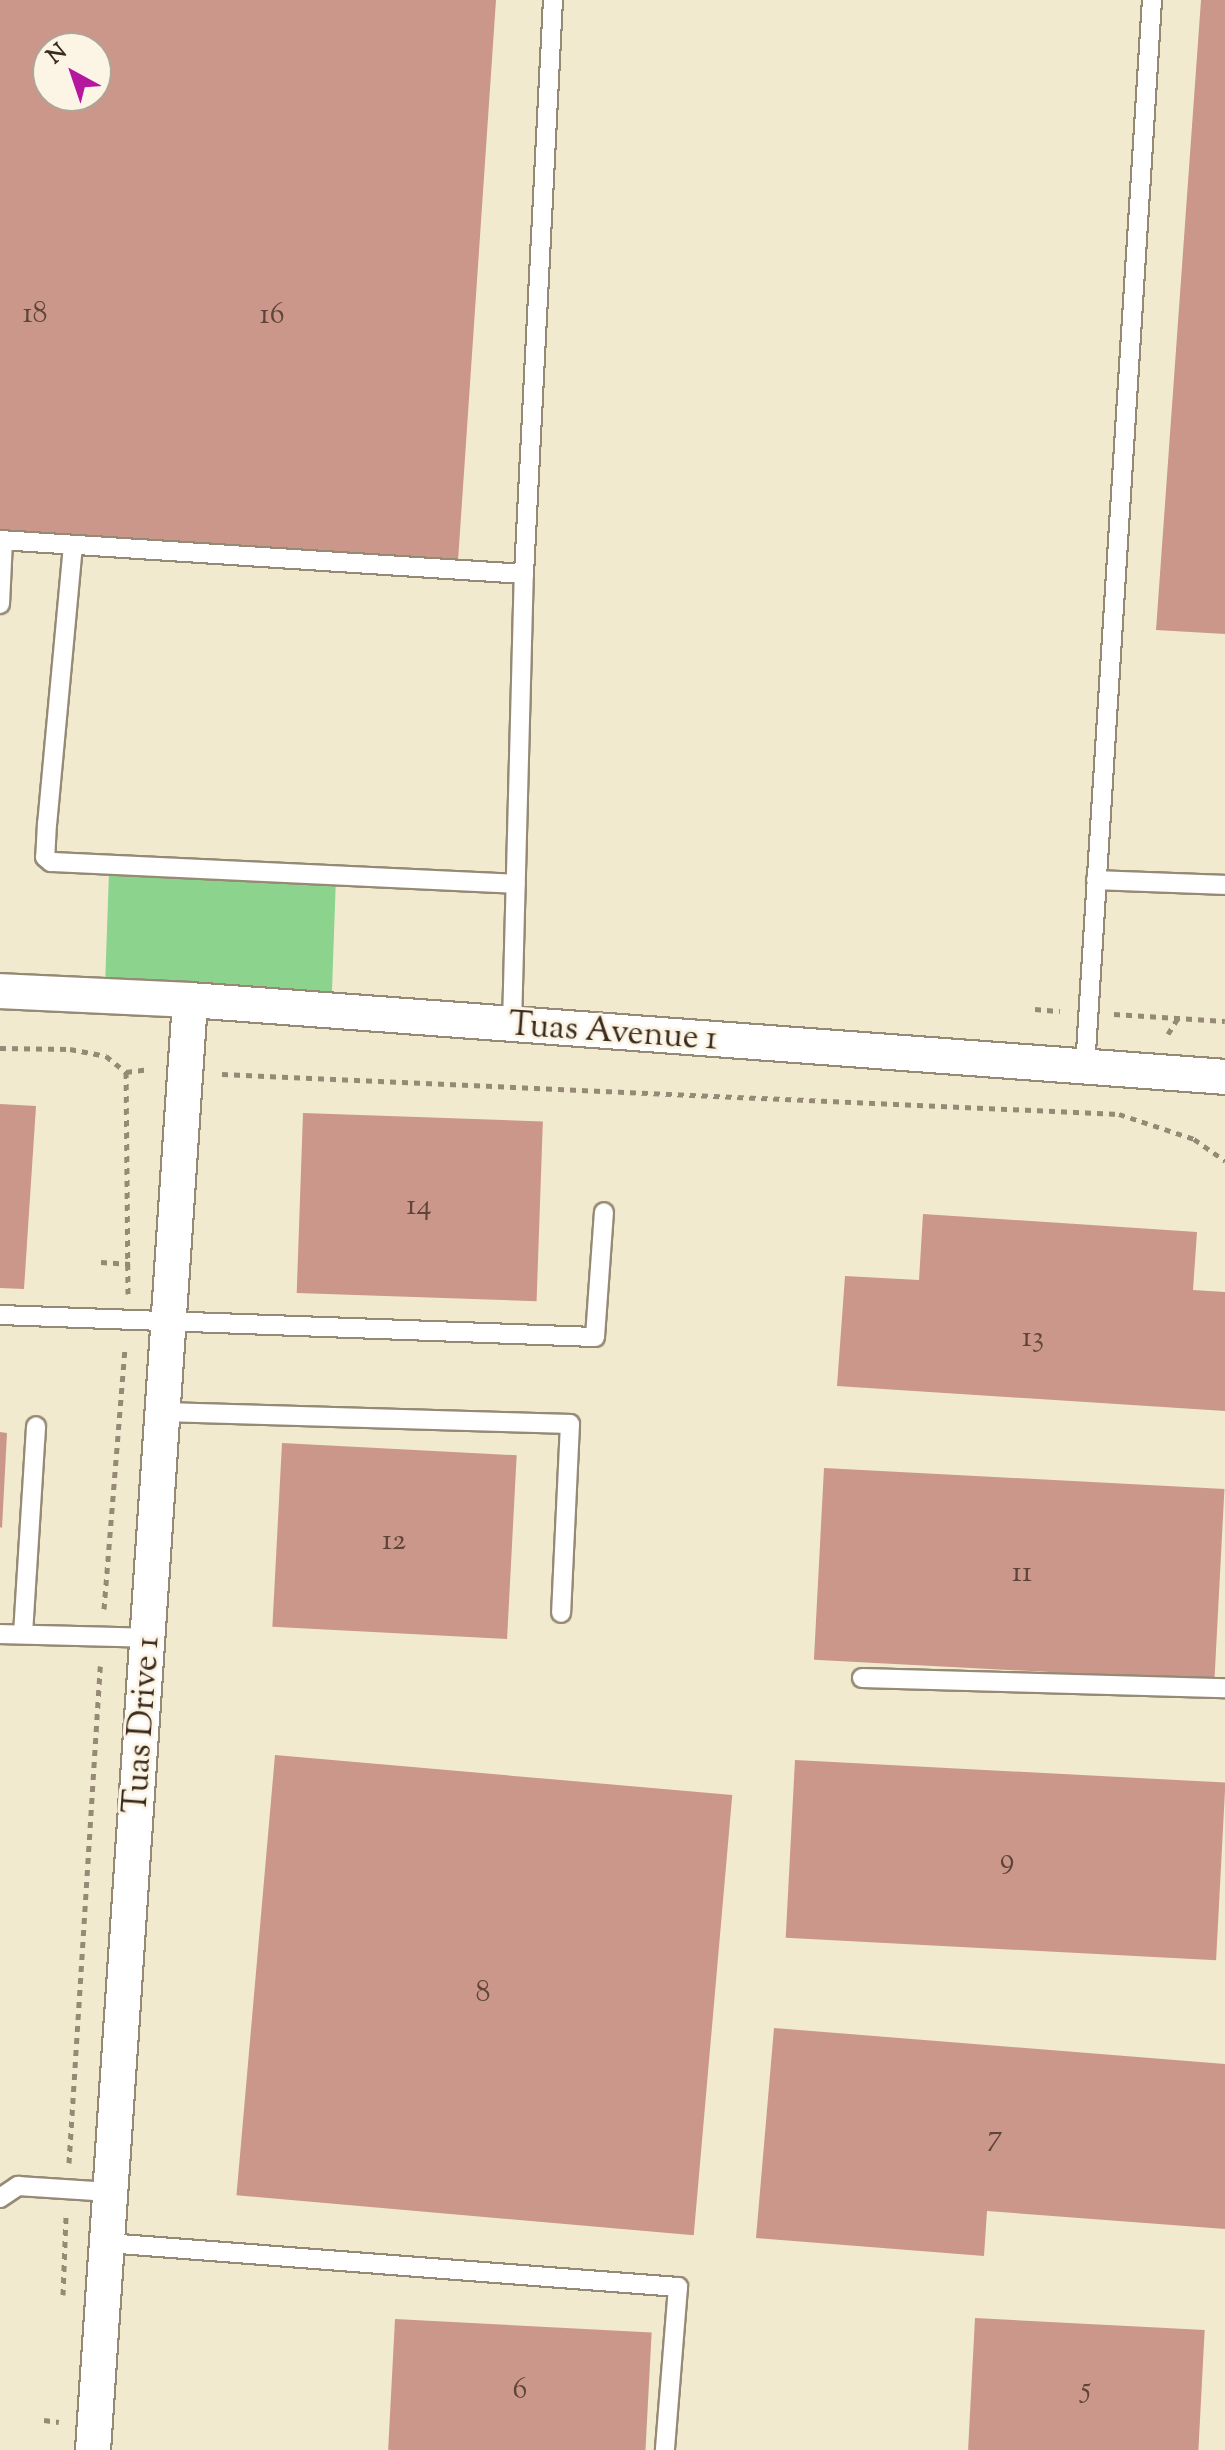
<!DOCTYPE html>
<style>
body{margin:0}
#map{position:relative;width:1225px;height:2450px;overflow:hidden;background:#f2eacf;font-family:"Sorts Mill Goudy",serif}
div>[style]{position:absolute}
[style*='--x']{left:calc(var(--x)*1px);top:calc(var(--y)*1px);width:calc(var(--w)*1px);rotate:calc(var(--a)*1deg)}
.green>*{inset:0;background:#8cd48e;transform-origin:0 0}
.building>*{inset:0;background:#cb978b;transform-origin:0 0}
.path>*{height:5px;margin-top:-2.5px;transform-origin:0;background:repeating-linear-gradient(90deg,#968a76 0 6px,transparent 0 12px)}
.roads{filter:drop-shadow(2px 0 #968a76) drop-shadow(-2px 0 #968a76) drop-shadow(0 2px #968a76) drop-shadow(0 -2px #968a76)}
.service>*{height:18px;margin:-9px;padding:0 9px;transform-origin:9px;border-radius:9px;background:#fff}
.minor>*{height:34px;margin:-17px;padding:0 17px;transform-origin:17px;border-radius:17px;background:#fff}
span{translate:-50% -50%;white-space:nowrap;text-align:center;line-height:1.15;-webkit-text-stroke:6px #fcf5e5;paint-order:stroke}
.number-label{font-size:30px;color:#5f4539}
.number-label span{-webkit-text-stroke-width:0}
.street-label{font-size:34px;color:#3b2a1e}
.north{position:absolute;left:32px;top:32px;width:80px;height:80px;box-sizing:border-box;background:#fcf5e5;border:2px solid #afa495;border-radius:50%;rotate:320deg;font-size:22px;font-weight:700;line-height:32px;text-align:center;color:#3b2a1e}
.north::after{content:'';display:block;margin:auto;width:28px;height:36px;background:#b5179e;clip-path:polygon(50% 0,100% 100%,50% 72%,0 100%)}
</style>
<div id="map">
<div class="green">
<div style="left:109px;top:872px;width:227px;height:119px;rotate:2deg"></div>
</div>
<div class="building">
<div style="clip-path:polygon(evenodd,0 0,496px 0,458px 561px,0 534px,0 0,48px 48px,96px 48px,96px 96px,48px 96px,48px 48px)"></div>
<div style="clip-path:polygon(1201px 0,1225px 0,1225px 634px,1156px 630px)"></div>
<div style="clip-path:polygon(0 1104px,36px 1106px,24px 1289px,0 1288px)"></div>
<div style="left:303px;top:1113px;width:240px;height:180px;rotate:2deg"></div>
<div style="clip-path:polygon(923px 1214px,1197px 1232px,1193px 1290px,1225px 1292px,1225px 1411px,837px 1386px,845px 1276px,919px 1280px)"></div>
<div style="clip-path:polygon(0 1432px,7px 1433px,2px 1528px,0 1527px)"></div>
<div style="left:282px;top:1443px;width:235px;height:184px;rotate:3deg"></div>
<div style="left:824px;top:1468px;width:401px;height:192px;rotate:3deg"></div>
<div style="left:275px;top:1755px;width:459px;height:442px;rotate:5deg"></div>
<div style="left:795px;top:1760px;width:431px;height:178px;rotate:3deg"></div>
<div style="clip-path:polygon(774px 2028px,1225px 2064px,1225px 2229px,987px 2211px,984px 2256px,756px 2238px)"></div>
<div style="left:975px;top:2318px;width:230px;height:132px;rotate:3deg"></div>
<div style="left:395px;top:2319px;width:257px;height:131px;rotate:3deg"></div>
</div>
<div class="path">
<div style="--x:1035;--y:1009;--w:25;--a:5"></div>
<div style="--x:1114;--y:1014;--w:111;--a:3.6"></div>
<div style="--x:1168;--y:1034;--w:19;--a:-58"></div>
<div style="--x:0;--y:1048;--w:70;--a:0.8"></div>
<div style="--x:70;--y:1049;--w:37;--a:11"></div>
<div style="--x:106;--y:1056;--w:26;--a:39"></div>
<div style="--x:222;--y:1074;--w:898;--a:2.55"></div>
<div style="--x:1119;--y:1114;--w:79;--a:18.4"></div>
<div style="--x:1194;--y:1139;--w:38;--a:35"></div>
<div style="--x:101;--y:1262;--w:29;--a:4"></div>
<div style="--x:128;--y:1294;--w:222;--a:-90.5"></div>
<div style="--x:126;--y:1072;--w:24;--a:-7"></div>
<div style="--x:104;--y:1609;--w:263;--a:-85.4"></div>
<div style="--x:69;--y:2163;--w:498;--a:-86.4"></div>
<div style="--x:63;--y:2295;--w:78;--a:-87.8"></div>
<div style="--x:44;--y:2420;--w:15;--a:8"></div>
</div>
<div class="roads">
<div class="service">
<div style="--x:0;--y:540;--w:525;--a:3.71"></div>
<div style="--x:73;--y:545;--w:279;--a:95.3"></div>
<div style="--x:47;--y:823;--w:34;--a:93"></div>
<div style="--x:45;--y:857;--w:8;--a:40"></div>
<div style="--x:51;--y:862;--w:465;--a:2.7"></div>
<div style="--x:0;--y:604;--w:64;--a:-87.3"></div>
<div style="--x:1096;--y:880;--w:129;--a:2.2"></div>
<div style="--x:512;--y:1025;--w:451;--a:-88.5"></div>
<div style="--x:524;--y:574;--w:575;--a:-87.11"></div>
<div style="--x:1085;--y:1068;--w:1070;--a:-86.41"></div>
<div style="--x:0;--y:1315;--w:595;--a:2.12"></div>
<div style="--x:595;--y:1337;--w:125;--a:-85.9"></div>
<div style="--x:164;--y:1412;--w:406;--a:1.7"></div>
<div style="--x:570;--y:1424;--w:189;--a:92.7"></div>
<div style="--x:0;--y:1634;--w:148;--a:1.5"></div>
<div style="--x:23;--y:1634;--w:208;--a:-86.4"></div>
<div style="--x:862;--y:1678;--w:363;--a:1.6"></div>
<div style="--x:0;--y:2198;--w:22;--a:-34"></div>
<div style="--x:18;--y:2186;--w:92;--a:3.7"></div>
<div style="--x:107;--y:2243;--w:573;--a:4.41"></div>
<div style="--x:678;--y:2287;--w:164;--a:94.6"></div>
</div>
<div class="minor">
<div style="--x:0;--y:991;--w:190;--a:2.7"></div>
<div style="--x:190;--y:1000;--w:1038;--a:4.25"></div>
<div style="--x:93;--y:2450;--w:1453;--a:-86.17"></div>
</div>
</div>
<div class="number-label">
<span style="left:35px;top:315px">18</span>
<span style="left:272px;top:316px">16</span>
<span style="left:419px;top:1207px">14</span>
<span style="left:1033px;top:1339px">13</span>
<span style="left:394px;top:1542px">12</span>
<span style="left:1022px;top:1574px">11</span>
<span style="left:1007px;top:1861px">9</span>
<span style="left:483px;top:1994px">8</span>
<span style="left:995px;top:2138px">7</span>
<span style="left:1086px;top:2390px">5</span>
<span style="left:520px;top:2391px">6</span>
</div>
<div class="street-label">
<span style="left:613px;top:1033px;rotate:4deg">Tuas Avenue 1</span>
<span style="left:143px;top:1725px;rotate:-86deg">Tuas Drive 1</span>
</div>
<div class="north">N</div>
</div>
